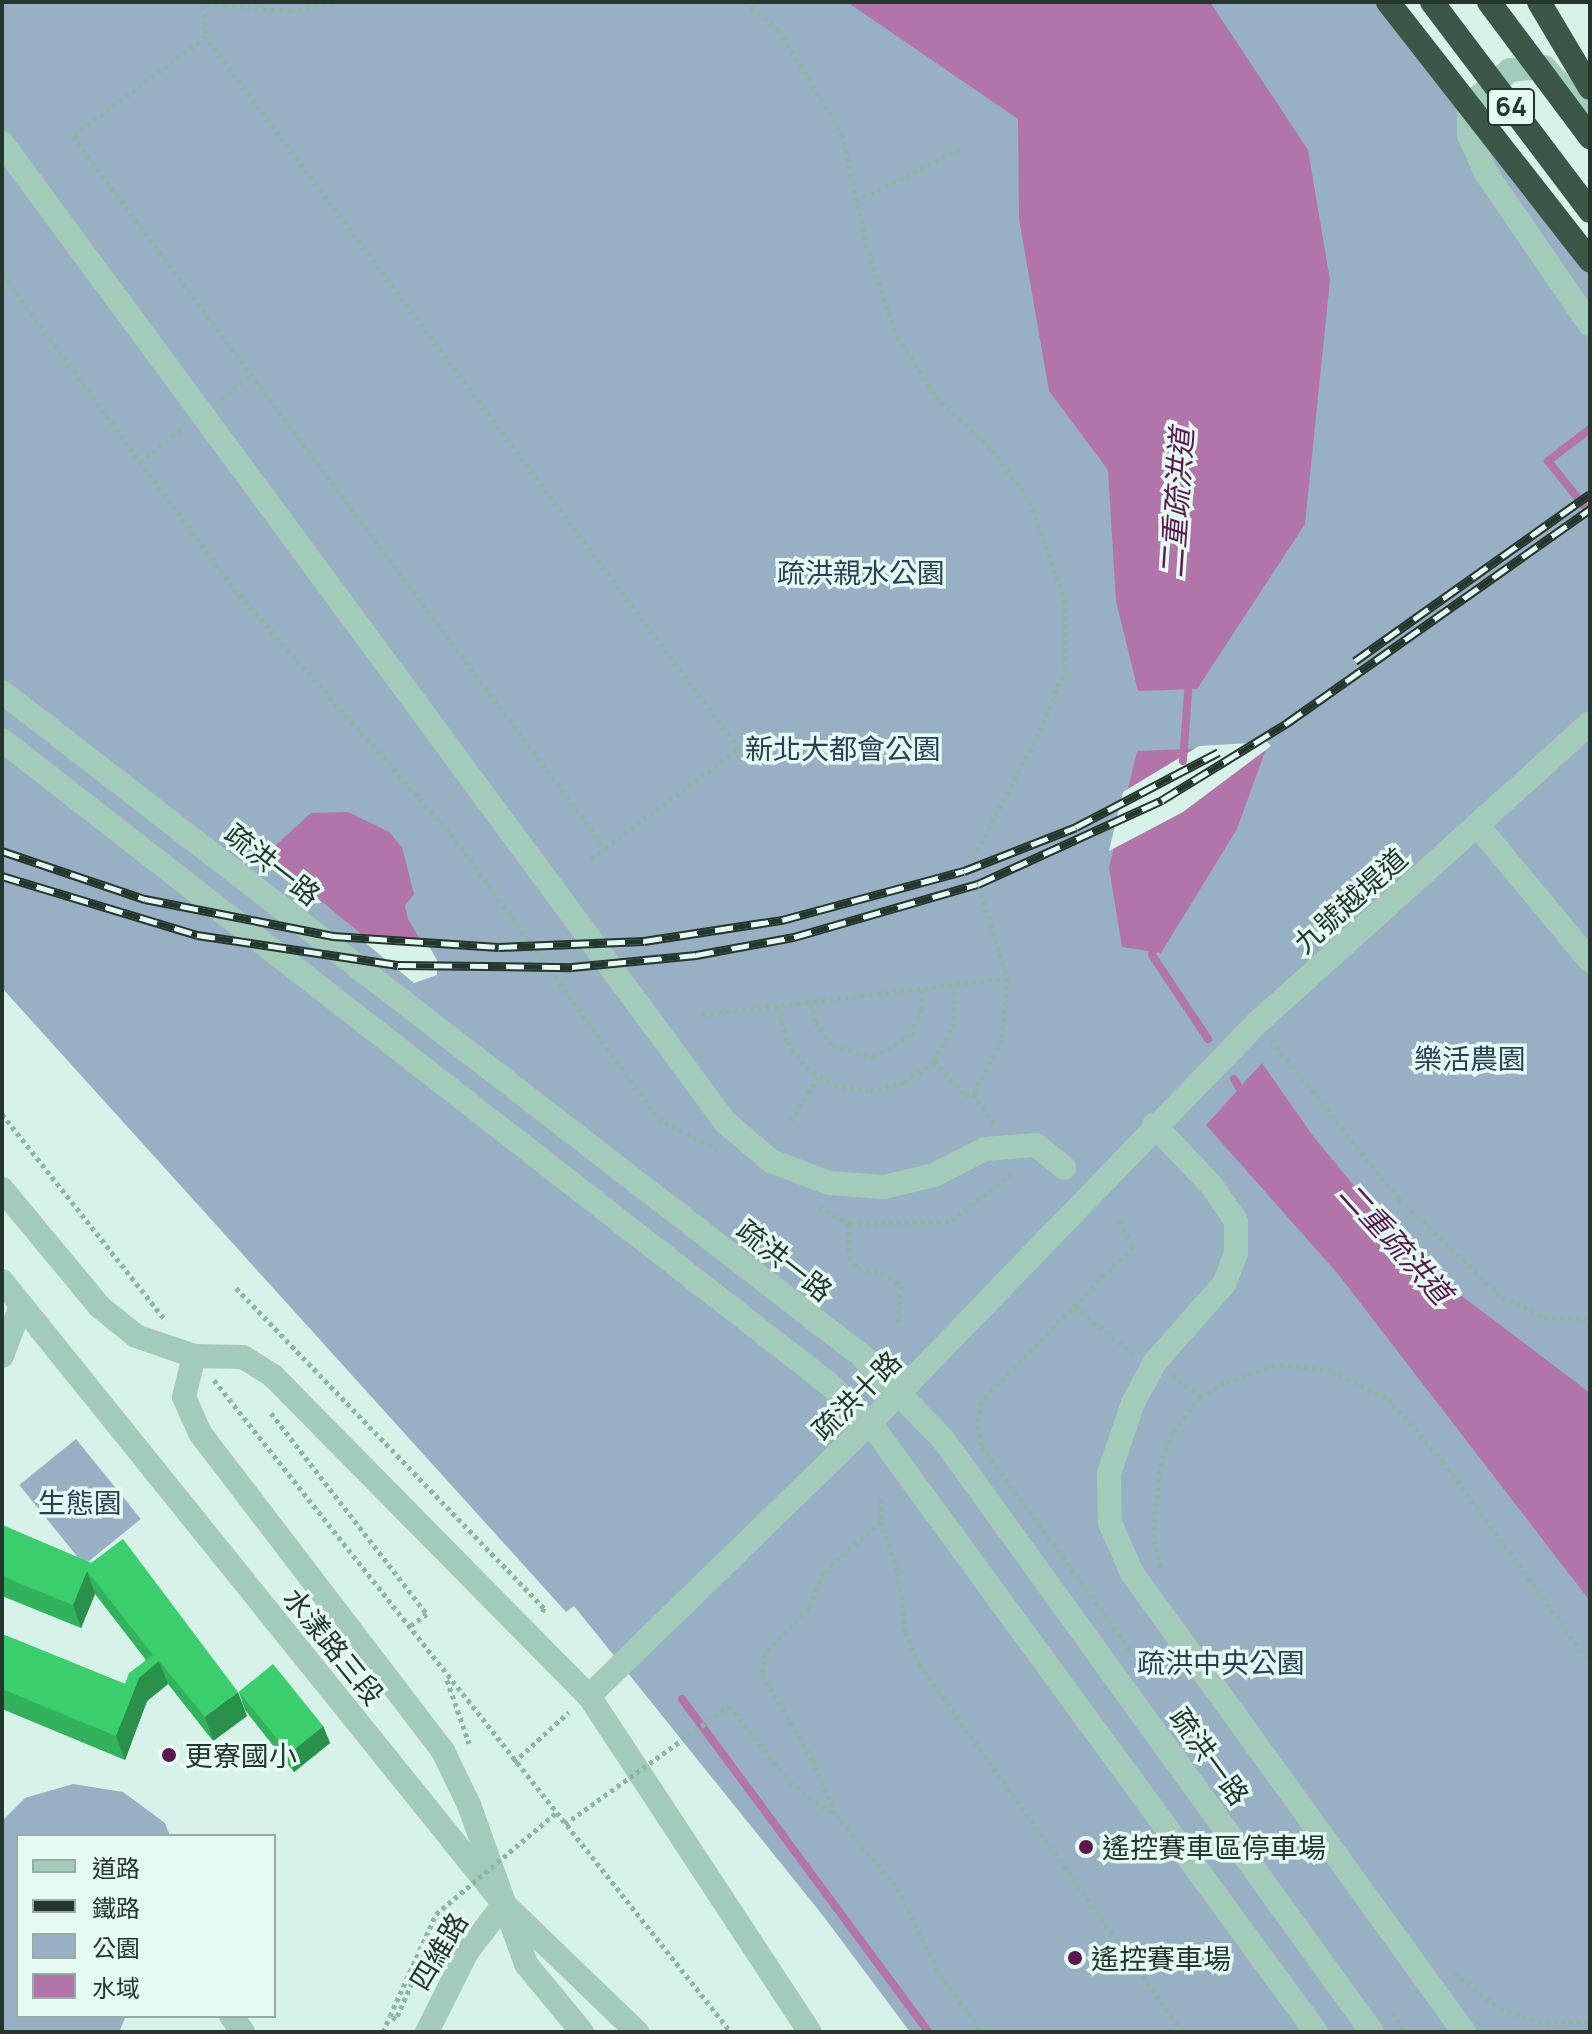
<!DOCTYPE html>
<meta charset="utf-8">
<style>
body{margin:0}
#map{position:relative;width:1592px;height:2034px;overflow:hidden;background:#d7f3e9;font-family:Manrope,"Noto Sans TC",sans-serif}
div>[style]{position:absolute}
[style*='--x']{left:calc(var(--x)*1px);top:calc(var(--y)*1px);width:calc(var(--w)*1px);rotate:calc(var(--a)*1deg)}
.green>*{inset:0;background:#97b0c3;transform-origin:0 0}
.water>*{inset:0;background:#b275a9}
.pier>*{inset:0;background:#d7f3e9}
.stream>*{height:8px;margin:-4px;padding:0 4px;transform-origin:4px;border-radius:4px;background:#b275a9}
.path>*{height:5px;margin-top:-2.5px;transform-origin:0;background:repeating-linear-gradient(90deg,#8db7a3 0 4px,transparent 0 8px)}
.minor>*{height:24px;margin:-12px;padding:0 12px;transform-origin:12px;border-radius:12px;background:#a3cbb9}
.highway>*{height:24px;margin:-12px;padding:0 12px;transform-origin:12px;border-radius:12px;background:#3c5747}
.rail>*{height:9px;margin-top:-4.5px;transform-origin:0;background:repeating-linear-gradient(90deg,#e4faf2 0 18px,#25362c 0 36px);box-sizing:border-box;border-block:2px solid #25362c}
.path-bridge>*{height:5px;margin-top:-2.5px;transform-origin:0;background:repeating-linear-gradient(90deg,#8db7a3 0 4px,transparent 0 8px)}
.highway-bridge>*{height:24px;margin:-12px;padding:0 12px;transform-origin:12px;border-radius:12px;background:#3c5747}
.wall>*{inset:0;background:#32b25d}
.shaded-wall>*{inset:0;background:#29914c}
.building>*{inset:0;background:#3acf6c;transform-origin:0 0}
.dots>*{width:22px;height:22px;translate:-50% -50%;box-sizing:border-box;border:4px solid #e4faf2;border-radius:50%}
span{translate:-50% -50%;white-space:nowrap;text-align:center;line-height:1.15;-webkit-text-stroke:7px #e4faf2;paint-order:stroke}
.shield-label span{padding:2px 6px;background:#e4faf2;border:2px solid;border-radius:6px;-webkit-text-stroke-width:0}
.shield-label{font-size:26px;color:#25362c;font-weight:700}
.park-label{font-size:28px;color:#284056}
.street-label{font-size:28px;color:#25362c}
.poi-label{font-size:28px;color:#25362c}
.left{translate:0 -50%;text-align:left}
.water-label{font-size:30px;color:#5a184f;font-style:italic}
.frame{position:absolute;inset:0;border:4px solid #25362c;pointer-events:none}
.legend{position:absolute;left:16px;top:1834px;width:260px;height:184px;box-sizing:border-box;background:#e4faf2;border:2px solid #98aca3;margin:0;padding:10px 14px;list-style:none;font-size:24px;color:#25362c}
.legend li{display:flex;align-items:center;gap:16px;height:40px}
.legend b{width:40px;border:2px solid #98aca3}
</style>
<div id="map">
<div class="green">
<div style="clip-path:polygon(2px 2px,1394px 2px,1590px 252px,1590px 2032px,910px 2032px,824px 1917px,574px 1606px,566px 1612px,2px 988px)"></div>
<div style="left:76px;top:1439px;width:103px;height:73px;rotate:51deg"></div>
<div style="clip-path:polygon(73px 1784px,123px 1792px,165px 1823px,170px 1836px,18px 1836px,18px 2016px,126px 2016px,119px 2032px,2px 2032px,2px 1821px,25px 1798px)"></div>
</div>
<div class="water">
<div style="clip-path:polygon(847px 2px,1210px 2px,1308px 150px,1330px 280px,1305px 524px,1197px 689px,1138px 691px,1116px 601px,1108px 470px,1049px 391px,1019px 219px,1018px 119px)"></div>
<div style="clip-path:polygon(1267px 746px,1237px 829px,1161px 953px,1122px 947px,1109px 868px,1137px 751px)"></div>
<div style="clip-path:polygon(348px 812px,389px 832px,402px 847px,414px 894px,405px 906px,408px 919px,433px 961px,416px 979px,265px 855px,311px 813px)"></div>
<div style="clip-path:polygon(1262px 1063px,1313px 1136px,1417px 1262px,1590px 1393px,1590px 1601px,1338px 1274px,1206px 1125px)"></div>
</div>
<div class="pier">
<div style="clip-path:polygon(1267px 742px,1271px 746px,1183px 812px,1109px 851px,1123px 792px,1199px 746px)"></div>
<div style="clip-path:polygon(356px 935px,426px 941px,437px 960px,437px 975px,414px 983px)"></div>
</div>
<div class="stream">
<div style="--x:1590;--y:429;--w:53;--a:142.7"></div>
<div style="--x:1548;--y:461;--w:67;--a:51.1"></div>
<div style="--x:1183;--y:761;--w:82;--a:-85.8"></div>
<div style="--x:1155;--y:944;--w:11;--a:105"></div>
<div style="--x:1152;--y:955;--w:101;--a:56.3"></div>
<div style="--x:1234;--y:1079;--w:19;--a:58"></div>
<div style="--x:682;--y:1699;--w:414;--a:53.5"></div>
</div>
<div class="path">
<div style="--x:191;--y:2;--w:99;--a:5.2"></div>
<div style="--x:290;--y:11;--w:47;--a:-11.1"></div>
<div style="--x:745;--y:2;--w:44;--a:39.5"></div>
<div style="--x:779;--y:30;--w:122;--a:58.8"></div>
<div style="--x:842;--y:134;--w:113;--a:77.7"></div>
<div style="--x:866;--y:244;--w:98;--a:71.6"></div>
<div style="--x:897;--y:337;--w:71;--a:56.5"></div>
<div style="--x:936;--y:396;--w:78;--a:44"></div>
<div style="--x:992;--y:450;--w:64;--a:53.3"></div>
<div style="--x:1030;--y:501;--w:106;--a:70.7"></div>
<div style="--x:1065;--y:601;--w:67;--a:90"></div>
<div style="--x:1065;--y:668;--w:63;--a:111.3"></div>
<div style="--x:1042;--y:727;--w:153;--a:117.6"></div>
<div style="--x:971;--y:863;--w:121;--a:72.6"></div>
<div style="--x:1007;--y:978;--w:62;--a:94.6"></div>
<div style="--x:1002;--y:1040;--w:61;--a:118.2"></div>
<div style="--x:973;--y:1094;--w:39;--a:55"></div>
<div style="--x:203;--y:6;--w:31;--a:84"></div>
<div style="--x:856;--y:201;--w:119;--a:-26.6"></div>
<div style="--x:2;--y:274;--w:391;--a:53.6"></div>
<div style="--x:234;--y:589;--w:327;--a:48.5"></div>
<div style="--x:451;--y:834;--w:351;--a:53.9"></div>
<div style="--x:658;--y:1118;--w:71;--a:28.7"></div>
<div style="--x:221;--y:399;--w:38;--a:-39"></div>
<div style="--x:140;--y:462;--w:56;--a:-38.5"></div>
<div style="--x:591;--y:859;--w:18;--a:-38"></div>
<div style="--x:605;--y:848;--w:167;--a:-36.5"></div>
<div style="--x:739;--y:749;--w:889;--a:-126.82"></div>
<div style="--x:206;--y:37;--w:166;--a:143.3"></div>
<div style="--x:73;--y:136;--w:889;--a:53.23"></div>
<div style="--x:811;--y:1002;--w:20;--a:79"></div>
<div style="--x:815;--y:1022;--w:29;--a:52"></div>
<div style="--x:833;--y:1045;--w:42;--a:16.7"></div>
<div style="--x:873;--y:1057;--w:44;--a:-30.1"></div>
<div style="--x:911;--y:1035;--w:28;--a:-67"></div>
<div style="--x:922;--y:1009;--w:20;--a:-90"></div>
<div style="--x:777;--y:1006;--w:37;--a:74"></div>
<div style="--x:787;--y:1042;--w:31;--a:53"></div>
<div style="--x:806;--y:1067;--w:33;--a:33"></div>
<div style="--x:834;--y:1085;--w:36;--a:9"></div>
<div style="--x:870;--y:1091;--w:36;--a:-13"></div>
<div style="--x:905;--y:1083;--w:36;--a:-37"></div>
<div style="--x:934;--y:1061;--w:39;--a:-61"></div>
<div style="--x:953;--y:1027;--w:43;--a:-86"></div>
<div style="--x:702;--y:1015;--w:307;--a:-6.9"></div>
<div style="--x:1271;--y:1040;--w:204;--a:51.2"></div>
<div style="--x:1399;--y:1199;--w:142;--a:43.6"></div>
<div style="--x:1502;--y:1297;--w:47;--a:25.5"></div>
<div style="--x:1544;--y:1317;--w:39;--a:1"></div>
<div style="--x:1583;--y:1318;--w:11;--a:49"></div>
<div style="--x:934;--y:1061;--w:46;--a:47.6"></div>
<div style="--x:965;--y:1095;--w:8;--a:-7"></div>
<div style="--x:2;--y:1114;--w:264;--a:51.6"></div>
<div style="--x:791;--y:1121;--w:52;--a:-58.5"></div>
<div style="--x:819;--y:1207;--w:34;--a:30"></div>
<div style="--x:849;--y:1224;--w:103;--a:-1.7"></div>
<div style="--x:952;--y:1221;--w:77;--a:-38.7"></div>
<div style="--x:1119;--y:1221;--w:29;--a:61"></div>
<div style="--x:1133;--y:1246;--w:218;--a:134.3"></div>
<div style="--x:981;--y:1402;--w:24;--a:99"></div>
<div style="--x:977;--y:1426;--w:21;--a:76"></div>
<div style="--x:982;--y:1446;--w:258;--a:54"></div>
<div style="--x:849;--y:1224;--w:33;--a:90"></div>
<div style="--x:849;--y:1257;--w:14;--a:51"></div>
<div style="--x:858;--y:1268;--w:32;--a:14"></div>
<div style="--x:889;--y:1276;--w:16;--a:40"></div>
<div style="--x:901;--y:1286;--w:36;--a:95"></div>
<div style="--x:236;--y:1288;--w:444;--a:46.1"></div>
<div style="--x:544;--y:1608;--w:8;--a:113"></div>
<div style="--x:1075;--y:1306;--w:74;--a:39.5"></div>
<div style="--x:1172;--y:1375;--w:36;--a:38"></div>
<div style="--x:214;--y:1380;--w:832;--a:51.59"></div>
<div style="--x:271;--y:1413;--w:254;--a:52.2"></div>
<div style="--x:427;--y:1614;--w:21;--a:145"></div>
<div style="--x:881;--y:1499;--w:22;--a:90"></div>
<div style="--x:881;--y:1521;--w:78;--a:138.1"></div>
<div style="--x:823;--y:1573;--w:38;--a:112"></div>
<div style="--x:809;--y:1608;--w:63;--a:134.4"></div>
<div style="--x:765;--y:1653;--w:21;--a:98"></div>
<div style="--x:762;--y:1674;--w:99;--a:59.5"></div>
<div style="--x:812;--y:1759;--w:61;--a:66.8"></div>
<div style="--x:836;--y:1815;--w:95;--a:50.1"></div>
<div style="--x:897;--y:1888;--w:97;--a:63.7"></div>
<div style="--x:940;--y:1975;--w:71;--a:53.6"></div>
<div style="--x:881;--y:1521;--w:54;--a:71.6"></div>
<div style="--x:898;--y:1572;--w:60;--a:83.3"></div>
<div style="--x:905;--y:1632;--w:35;--a:66"></div>
<div style="--x:919;--y:1664;--w:452;--a:54.4"></div>
<div style="--x:1161;--y:1567;--w:30;--a:-105"></div>
<div style="--x:1153;--y:1538;--w:72;--a:-84.4"></div>
<div style="--x:1160;--y:1466;--w:37;--a:-70"></div>
<div style="--x:1173;--y:1431;--w:43;--a:-51.5"></div>
<div style="--x:1200;--y:1397;--w:30;--a:-30"></div>
<div style="--x:1226;--y:1382;--w:57;--a:-18.4"></div>
<div style="--x:1280;--y:1364;--w:52;--a:7.7"></div>
<div style="--x:1332;--y:1371;--w:63;--a:26.6"></div>
<div style="--x:1388;--y:1399;--w:83;--a:48.4"></div>
<div style="--x:1443;--y:1461;--w:250;--a:54"></div>
<div style="--x:447;--y:1680;--w:67;--a:70.8"></div>
<div style="--x:729;--y:1706;--w:97;--a:51.2"></div>
<div style="--x:790;--y:1782;--w:56;--a:36.3"></div>
<div style="--x:514;--y:1762;--w:74;--a:-42.3"></div>
<div style="--x:431;--y:1939;--w:87;--a:113.6"></div>
<div style="--x:396;--y:2019;--w:7;--a:-153"></div>
<div style="--x:390;--y:2016;--w:112;--a:-65.7"></div>
<div style="--x:1455;--y:1973;--w:58;--a:38.7"></div>
<div style="--x:1500;--y:2009;--w:47;--a:18.4"></div>
<div style="--x:1545;--y:2024;--w:45;--a:-3.8"></div>
<div style="--x:1392;--y:2013;--w:24;--a:54"></div>
<div style="--x:383;--y:2032;--w:17;--a:-66"></div>
</div>
<div class="minor">
<div style="--x:1590;--y:117;--w:68;--a:-132.6"></div>
<div style="--x:1544;--y:67;--w:34;--a:175"></div>
<div style="--x:1510;--y:70;--w:43;--a:139.7"></div>
<div style="--x:1477;--y:98;--w:19;--a:115"></div>
<div style="--x:1469;--y:115;--w:20;--a:90"></div>
<div style="--x:1469;--y:135;--w:42;--a:65.9"></div>
<div style="--x:1486;--y:173;--w:184;--a:55.6"></div>
<div style="--x:2;--y:143;--w:1217;--a:53.55"></div>
<div style="--x:725;--y:1122;--w:60;--a:40.3"></div>
<div style="--x:771;--y:1161;--w:62;--a:20.8"></div>
<div style="--x:829;--y:1183;--w:55;--a:4.2"></div>
<div style="--x:884;--y:1187;--w:51;--a:-13.5"></div>
<div style="--x:934;--y:1175;--w:57;--a:-27"></div>
<div style="--x:985;--y:1149;--w:51;--a:-4.5"></div>
<div style="--x:1036;--y:1145;--w:36;--a:39"></div>
<div style="--x:2;--y:692;--w:1087;--a:37.67"></div>
<div style="--x:862;--y:1356;--w:116;--a:45.7"></div>
<div style="--x:943;--y:1439;--w:732;--a:54.12"></div>
<div style="--x:2;--y:740;--w:1048;--a:37.91"></div>
<div style="--x:829;--y:1384;--w:57;--a:43.6"></div>
<div style="--x:870;--y:1423;--w:755;--a:53.78"></div>
<div style="--x:1478;--y:826;--w:175;--a:50.3"></div>
<div style="--x:1154;--y:1125;--w:84;--a:46.4"></div>
<div style="--x:1212;--y:1186;--w:42;--a:55.6"></div>
<div style="--x:1236;--y:1221;--w:32;--a:90"></div>
<div style="--x:1236;--y:1253;--w:33;--a:111"></div>
<div style="--x:1224;--y:1284;--w:104;--a:131.5"></div>
<div style="--x:1155;--y:1362;--w:47;--a:118.2"></div>
<div style="--x:1133;--y:1403;--w:74;--a:108.9"></div>
<div style="--x:1109;--y:1473;--w:50;--a:88.9"></div>
<div style="--x:1110;--y:1523;--w:55;--a:66.3"></div>
<div style="--x:1132;--y:1573;--w:566;--a:54.12"></div>
<div style="--x:2;--y:1189;--w:153;--a:50.3"></div>
<div style="--x:100;--y:1307;--w:46;--a:38.9"></div>
<div style="--x:136;--y:1336;--w:61;--a:19"></div>
<div style="--x:2;--y:1281;--w:800;--a:51.14"></div>
<div style="--x:504;--y:1904;--w:185;--a:43.9"></div>
<div style="--x:2;--y:1356;--w:53;--a:-69.2"></div>
<div style="--x:589;--y:1696;--w:392;--a:-44.2"></div>
<div style="--x:870;--y:1423;--w:557;--a:-45.95"></div>
<div style="--x:1257;--y:1023;--w:448;--a:-42"></div>
<div style="--x:231;--y:2016;--w:20;--a:53"></div>
<div style="--x:427;--y:2032;--w:89;--a:-63.4"></div>
<div style="--x:467;--y:1952;--w:61;--a:-52.4"></div>
<div style="--x:582;--y:2032;--w:88;--a:-129.5"></div>
<div style="--x:526;--y:1964;--w:169;--a:-109.7"></div>
<div style="--x:469;--y:1805;--w:60;--a:-115.7"></div>
<div style="--x:443;--y:1751;--w:400;--a:-127.4"></div>
<div style="--x:200;--y:1433;--w:39;--a:-114"></div>
<div style="--x:184;--y:1397;--w:42;--a:-76.3"></div>
<div style="--x:194;--y:1356;--w:49;--a:1.2"></div>
<div style="--x:243;--y:1357;--w:36;--a:32"></div>
<div style="--x:273;--y:1376;--w:450;--a:45.4"></div>
<div style="--x:589;--y:1696;--w:402;--a:56.7"></div>
</div>
<div class="highway">
<div style="--x:1539;--y:2;--w:100;--a:59.3"></div>
</div>
<div class="rail">
<div style="--x:1355;--y:661;--w:288;--a:-35.4"></div>
<div style="--x:2;--y:851;--w:151;--a:18.6"></div>
<div style="--x:145;--y:899;--w:192;--a:11.1"></div>
<div style="--x:333;--y:936;--w:166;--a:3.8"></div>
<div style="--x:499;--y:947;--w:145;--a:-2.4"></div>
<div style="--x:644;--y:941;--w:140;--a:-8.7"></div>
<div style="--x:782;--y:920;--w:188;--a:-15.1"></div>
<div style="--x:964;--y:871;--w:120;--a:-21.4"></div>
<div style="--x:1076;--y:827;--w:161;--a:-27.7"></div>
<div style="--x:2;--y:876;--w:204;--a:16.8"></div>
<div style="--x:197;--y:935;--w:203;--a:8.5"></div>
<div style="--x:398;--y:965;--w:174;--a:0.7"></div>
<div style="--x:572;--y:967;--w:125;--a:-5.5"></div>
<div style="--x:696;--y:955;--w:100;--a:-10.4"></div>
<div style="--x:794;--y:937;--w:191;--a:-16.1"></div>
<div style="--x:978;--y:884;--w:202;--a:-24.5"></div>
<div style="--x:1162;--y:800;--w:147;--a:-31.6"></div>
<div style="--x:1287;--y:723;--w:371;--a:-35.2"></div>
</div>
<div class="path-bridge">
<div style="--x:565;--y:1824;--w:202;--a:-35.7"></div>
<div style="--x:436;--y:1914;--w:157;--a:-40.1"></div>
</div>
<div class="highway-bridge">
<div style="--x:1388;--y:2;--w:328;--a:52"></div>
<div style="--x:1432;--y:2;--w:262;--a:52.9"></div>
<div style="--x:1489;--y:2;--w:169;--a:53.2"></div>
</div>
<div class="wall">
<div style="clip-path:polygon(2px 1525px,91px 1563px,247px 1716px,213px 1741px,168px 1684px,147px 1701px,125px 1760px,2px 1709px,2px 1634px,125px 1684px,146px 1660px,95px 1594px,81px 1628px,2px 1596px)"></div>
<div style="clip-path:polygon(239px 1692px,323px 1726px,330px 1743px,294px 1772px,245px 1710px)"></div>
</div>
<div class="shaded-wall">
<div style="clip-path:polygon(87px 1571px,95px 1594px,81px 1628px,73px 1605px)"></div>
<div style="clip-path:polygon(159px 1661px,168px 1684px,147px 1701px,125px 1760px,116px 1736px,139px 1678px)"></div>
<div style="clip-path:polygon(238px 1692px,247px 1716px,213px 1741px,205px 1717px)"></div>
<div style="clip-path:polygon(323px 1726px,330px 1743px,294px 1772px,287px 1754px)"></div>
</div>
<div class="building">
<div style="clip-path:polygon(2px 1525px,91px 1563px,123px 1539px,238px 1692px,205px 1717px,159px 1661px,139px 1678px,116px 1736px,2px 1689px,2px 1634px,125px 1684px,129px 1673px,153px 1655px,87px 1571px,73px 1605px,2px 1576px)"></div>
<div style="left:273px;top:1664px;width:80px;height:44px;rotate:51deg"></div>
</div>
<div class="dots">
<div style="left:169px;top:1755px;background:#5a184f"></div>
<div style="left:1086px;top:1847px;background:#5a184f"></div>
<div style="left:1075px;top:1958px;background:#5a184f"></div>
</div>
<div class="shield-label">
<span style="left:1511px;top:107px">64</span>
</div>
<div class="park-label">
<span style="left:861px;top:572px">疏洪親水公園</span>
<span style="left:843px;top:748px">新北大都會公園</span>
<span style="left:1470px;top:1058px">樂活農園</span>
<span style="left:80px;top:1502px">生態園</span>
<span style="left:1221px;top:1662px">疏洪中央公園</span>
</div>
<div class="street-label">
<span style="left:273px;top:864px;rotate:38deg">疏洪一路</span>
<span style="left:1350px;top:900px;rotate:-42deg">九號越堤道</span>
<span style="left:785px;top:1260px;rotate:38deg">疏洪一路</span>
<span style="left:856px;top:1395px;rotate:-45deg">疏洪十路</span>
<span style="left:334px;top:1646px;rotate:51deg">水漾路三段</span>
<span style="left:1210px;top:1756px;rotate:54deg">疏洪一路</span>
<span style="left:438px;top:1951px;rotate:-59deg">四維路</span>
</div>
<div class="poi-label">
<span class="left" style="left:185px;top:1755px">更寮國小</span>
<span class="left" style="left:1102px;top:1847px">遙控賽車區停車場</span>
<span class="left" style="left:1091px;top:1958px">遙控賽車場</span>
</div>
<div class="water-label">
<span style="left:1177px;top:503px;rotate:-86deg">二重疏洪道</span>
<span style="left:1396px;top:1243px;rotate:48deg">二重疏洪道</span>
</div>
<div class="frame"></div>
<ul class="legend">
<li><b style="height:10px;background:#a3cbb9"></b>道路</li>
<li><b style="height:10px;background:#25362c"></b>鐵路</li>
<li><b style="height:22px;background:#97b0c3"></b>公園</li>
<li><b style="height:22px;background:#b275a9"></b>水域</li>
</ul>
</div>
